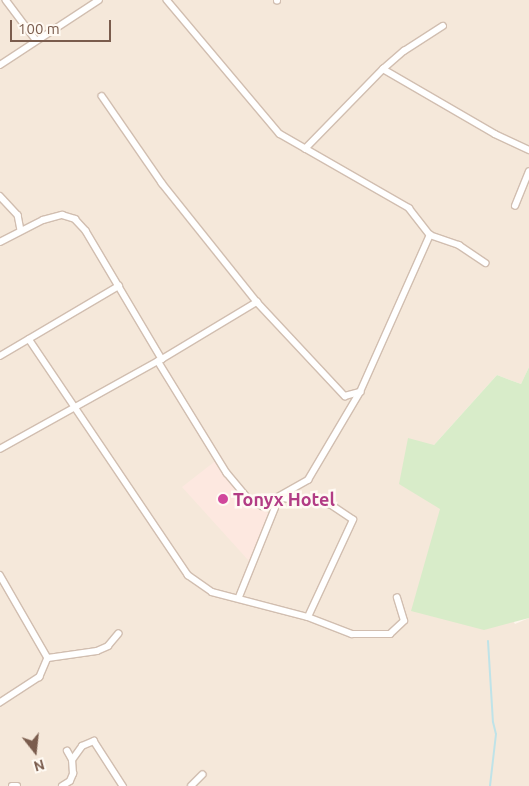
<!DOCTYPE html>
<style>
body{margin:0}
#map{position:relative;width:529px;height:786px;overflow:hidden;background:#fdf6ec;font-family:Ubuntu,sans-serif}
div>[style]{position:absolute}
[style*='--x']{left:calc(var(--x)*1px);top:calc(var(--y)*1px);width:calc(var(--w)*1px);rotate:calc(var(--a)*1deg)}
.residential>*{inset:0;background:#f5e8da}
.commercial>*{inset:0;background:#fde8e0}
.green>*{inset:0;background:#d8ecc9}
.stream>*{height:2px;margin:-1px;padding:0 1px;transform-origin:1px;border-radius:1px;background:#bfe3e8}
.roads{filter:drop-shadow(1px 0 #d1beb0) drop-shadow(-1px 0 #d1beb0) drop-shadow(0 1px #d1beb0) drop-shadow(0 -1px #d1beb0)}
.street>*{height:5.5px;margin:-2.75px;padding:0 2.75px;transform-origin:2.75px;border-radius:2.75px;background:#fff}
.dots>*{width:14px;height:14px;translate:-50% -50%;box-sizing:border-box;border:2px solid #fffaf3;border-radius:50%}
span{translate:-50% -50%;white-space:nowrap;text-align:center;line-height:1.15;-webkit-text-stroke:5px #fffaf3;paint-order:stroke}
.hotel-label{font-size:18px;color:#b23c85;font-weight:700}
.left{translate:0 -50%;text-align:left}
.north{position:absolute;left:10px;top:726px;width:50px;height:50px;-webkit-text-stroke:4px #fffaf3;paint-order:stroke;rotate:164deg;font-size:14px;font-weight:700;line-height:20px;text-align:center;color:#7a5c4d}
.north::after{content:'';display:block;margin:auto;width:18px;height:22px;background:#7a5c4d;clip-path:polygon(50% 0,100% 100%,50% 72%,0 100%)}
.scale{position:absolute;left:10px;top:20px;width:101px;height:22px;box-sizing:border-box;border:2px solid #7a5c4d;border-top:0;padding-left:6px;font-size:15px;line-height:18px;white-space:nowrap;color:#7a5c4d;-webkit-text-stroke:4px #fffaf3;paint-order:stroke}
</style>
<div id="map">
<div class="residential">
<div style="clip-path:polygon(0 0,529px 0,529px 367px,521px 384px,497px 375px,434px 445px,440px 508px,515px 624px,529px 618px,529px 786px,0 786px)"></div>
</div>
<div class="commercial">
<div style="clip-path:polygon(218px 459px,271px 517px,249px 561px,182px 487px)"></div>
</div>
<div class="green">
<div style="clip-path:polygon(529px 367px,529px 618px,484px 630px,411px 611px,440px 509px,399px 484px,408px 438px,434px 445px,497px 375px,521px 384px)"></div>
</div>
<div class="stream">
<div style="--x:488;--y:641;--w:81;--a:86.5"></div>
<div style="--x:493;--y:722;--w:12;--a:76"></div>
<div style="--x:496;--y:734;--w:52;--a:96.6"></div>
</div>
<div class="roads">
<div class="street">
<div style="--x:6;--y:0;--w:50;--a:53.1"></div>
<div style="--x:167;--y:0;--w:175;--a:49.9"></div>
<div style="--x:280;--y:134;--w:149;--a:29.8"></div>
<div style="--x:409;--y:208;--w:34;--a:52"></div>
<div style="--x:277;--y:1;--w:1;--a:-90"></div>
<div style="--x:0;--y:65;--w:118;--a:-33.3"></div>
<div style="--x:383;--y:69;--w:129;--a:30.1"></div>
<div style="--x:495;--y:134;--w:38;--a:25"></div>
<div style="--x:102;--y:96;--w:106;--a:55.4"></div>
<div style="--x:162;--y:183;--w:152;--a:51.4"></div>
<div style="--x:257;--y:302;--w:129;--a:46.9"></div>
<div style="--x:345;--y:396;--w:16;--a:-15"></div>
<div style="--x:360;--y:392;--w:172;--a:-66"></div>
<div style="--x:430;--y:235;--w:31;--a:19"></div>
<div style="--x:459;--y:245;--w:32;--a:34"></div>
<div style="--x:305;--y:149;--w:112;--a:-45.7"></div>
<div style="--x:383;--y:69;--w:28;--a:-41"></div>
<div style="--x:404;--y:51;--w:46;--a:-32.7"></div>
<div style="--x:0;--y:196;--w:26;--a:47"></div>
<div style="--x:18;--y:215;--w:15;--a:79"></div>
<div style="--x:515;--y:206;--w:37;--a:-68"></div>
<div style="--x:0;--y:242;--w:48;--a:-27.1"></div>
<div style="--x:43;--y:220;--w:20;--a:-15"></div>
<div style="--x:62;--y:215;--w:14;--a:17"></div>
<div style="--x:75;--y:219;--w:16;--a:47"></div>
<div style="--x:86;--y:231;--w:149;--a:59.3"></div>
<div style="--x:29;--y:339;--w:285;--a:56"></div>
<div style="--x:188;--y:575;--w:29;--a:35"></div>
<div style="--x:212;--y:592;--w:99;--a:14.6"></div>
<div style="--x:308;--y:617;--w:107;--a:-65.1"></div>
<div style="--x:353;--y:520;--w:27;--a:-146"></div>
<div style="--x:331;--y:505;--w:52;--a:-172.3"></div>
<div style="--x:0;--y:356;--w:138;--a:-30.5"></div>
<div style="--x:158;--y:361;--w:132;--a:58.4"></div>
<div style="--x:227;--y:473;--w:33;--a:50"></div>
<div style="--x:248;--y:498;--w:16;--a:30"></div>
<div style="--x:262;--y:506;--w:53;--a:-29.5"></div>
<div style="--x:308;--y:480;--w:102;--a:-59.4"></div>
<div style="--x:0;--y:449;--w:185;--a:-29.1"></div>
<div style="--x:162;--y:359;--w:111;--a:-31"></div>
<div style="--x:0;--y:575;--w:96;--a:60"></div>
<div style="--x:48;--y:658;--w:21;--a:113"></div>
<div style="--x:40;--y:677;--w:48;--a:147"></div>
<div style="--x:239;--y:597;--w:107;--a:-68"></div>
<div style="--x:308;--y:617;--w:47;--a:21.1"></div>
<div style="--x:352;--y:634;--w:38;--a:0"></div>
<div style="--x:390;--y:634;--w:19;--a:-43"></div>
<div style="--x:404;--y:621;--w:24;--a:-107"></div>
<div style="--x:48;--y:658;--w:49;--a:-8.1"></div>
<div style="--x:97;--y:651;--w:12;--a:-24"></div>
<div style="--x:108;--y:646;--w:16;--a:-50"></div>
<div style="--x:72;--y:760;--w:17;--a:-54"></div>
<div style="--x:82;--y:746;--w:13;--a:-23"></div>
<div style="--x:94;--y:741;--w:54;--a:57.2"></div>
<div style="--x:12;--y:786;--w:5;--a:0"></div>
<div style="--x:62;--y:786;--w:9;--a:-32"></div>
<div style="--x:70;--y:781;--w:8;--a:-67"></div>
<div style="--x:73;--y:774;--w:14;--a:-94"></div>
<div style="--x:72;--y:760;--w:10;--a:-119"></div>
<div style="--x:191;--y:786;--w:16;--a:-45"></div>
</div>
</div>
<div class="dots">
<div style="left:223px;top:499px;background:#d1479c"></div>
</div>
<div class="hotel-label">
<span class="left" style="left:233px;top:499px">Tonyx Hotel</span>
</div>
<div class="north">N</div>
<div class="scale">100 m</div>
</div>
